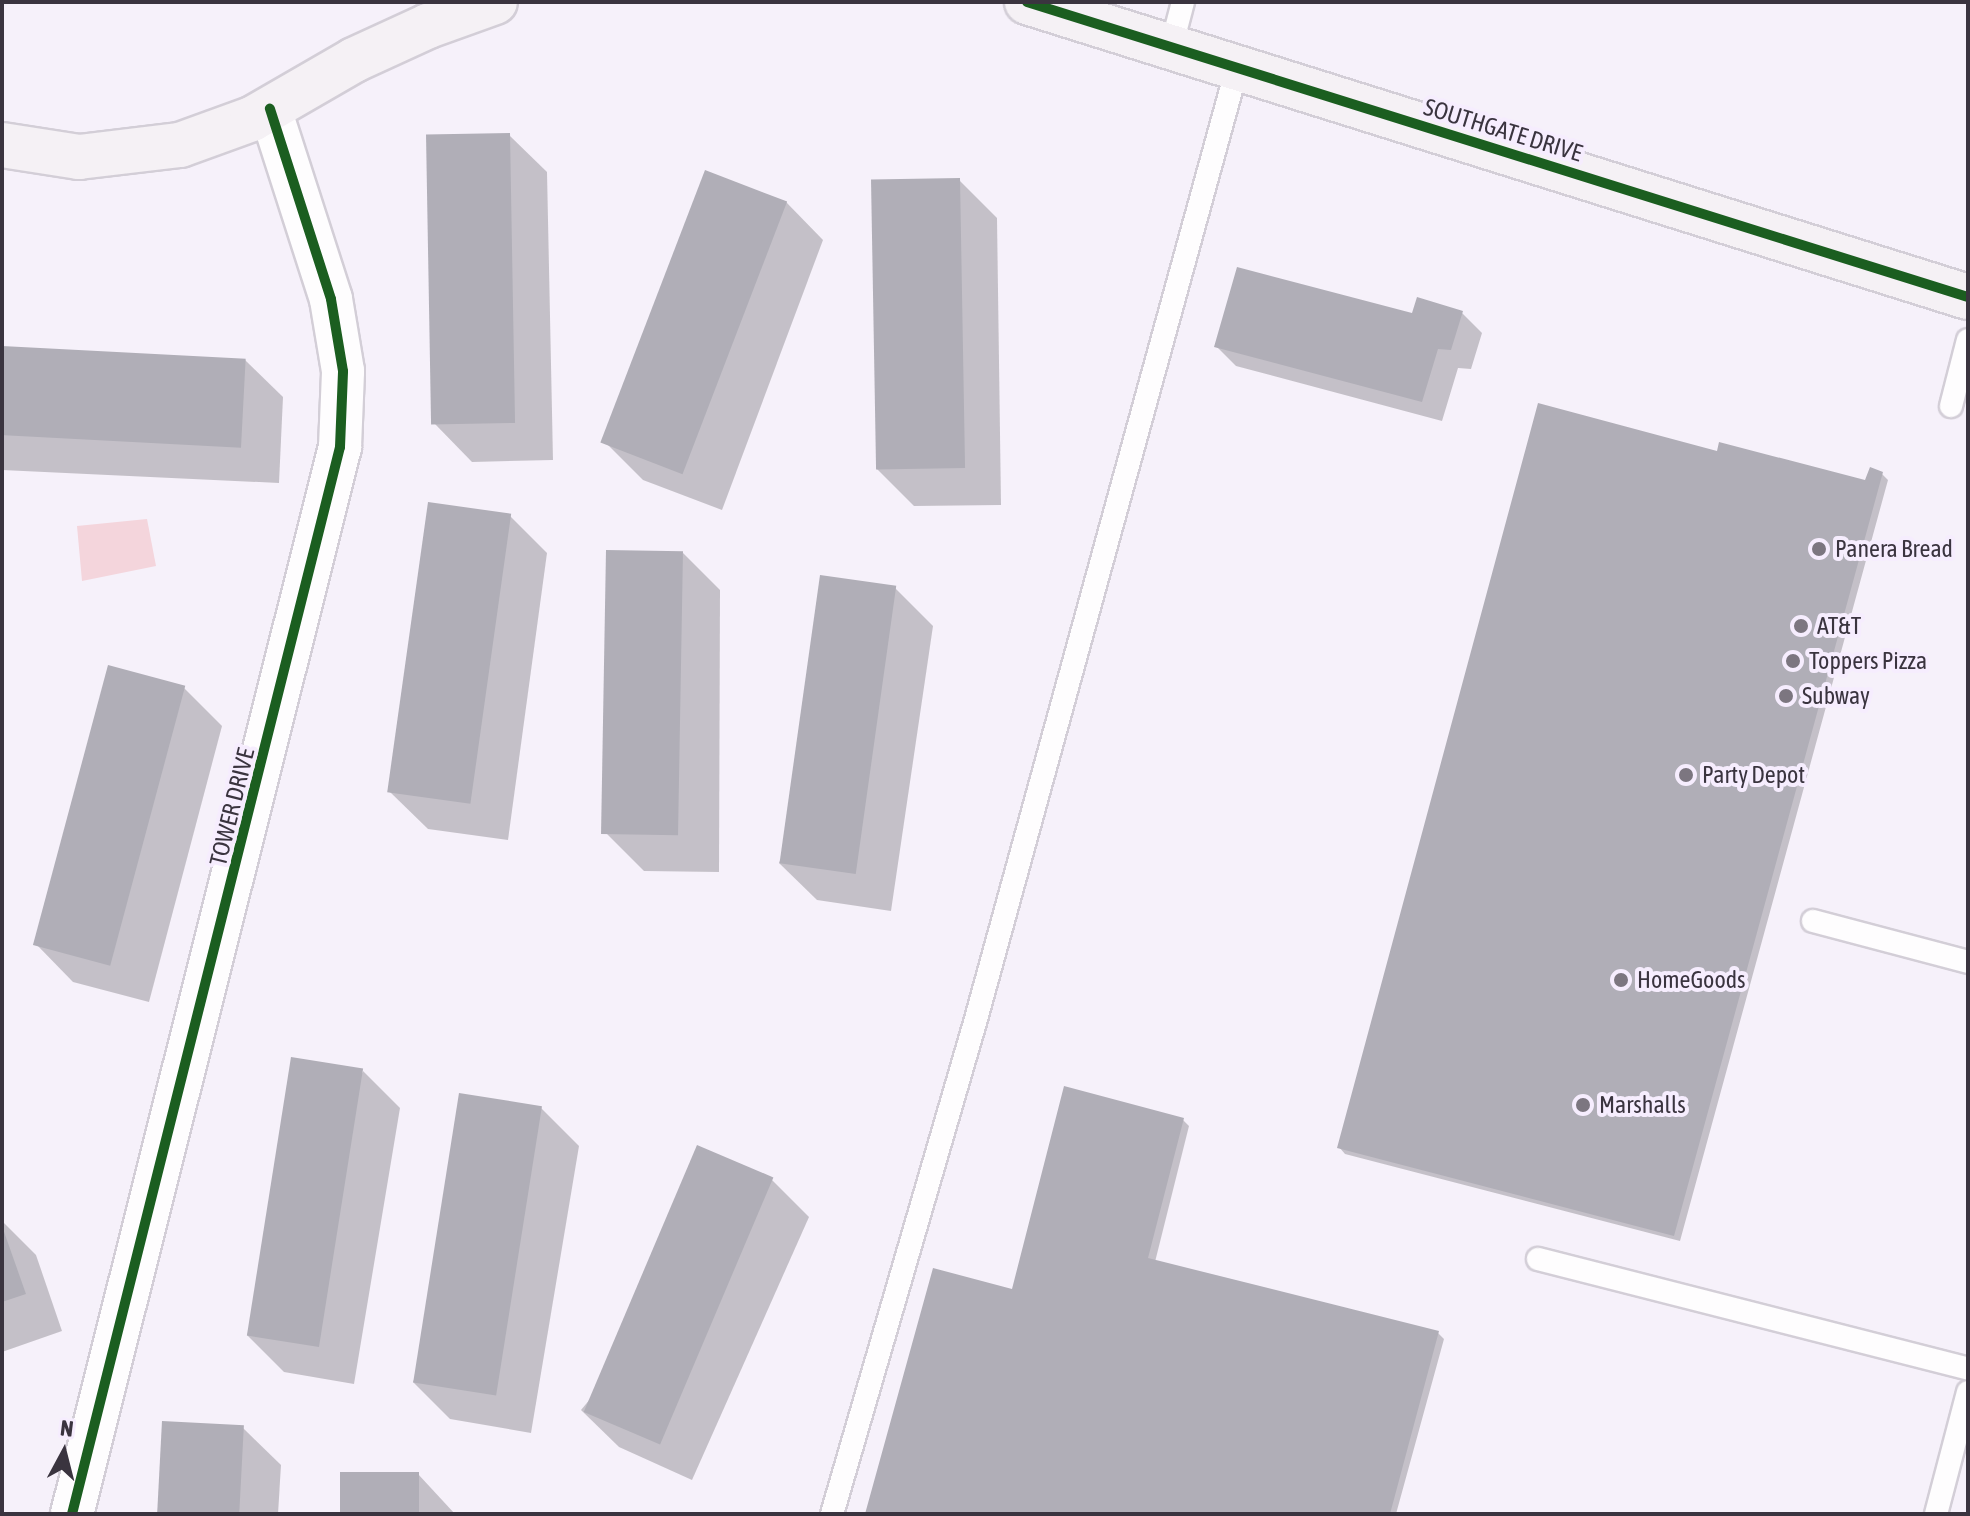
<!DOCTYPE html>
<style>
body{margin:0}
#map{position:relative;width:1970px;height:1516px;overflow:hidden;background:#f6f1fa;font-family:"Asap Condensed",sans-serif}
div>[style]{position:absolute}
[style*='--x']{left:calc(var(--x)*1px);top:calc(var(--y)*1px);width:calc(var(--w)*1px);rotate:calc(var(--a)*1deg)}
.green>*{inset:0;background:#f4d5dc}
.shadow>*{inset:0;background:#0003}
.building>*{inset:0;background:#b0aeb7;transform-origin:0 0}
.roads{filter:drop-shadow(2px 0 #d3ced7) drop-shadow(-2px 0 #d3ced7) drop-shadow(0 2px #d3ced7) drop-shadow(0 -2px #d3ced7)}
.lane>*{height:22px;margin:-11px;padding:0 11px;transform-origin:11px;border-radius:11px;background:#fefdfe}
.street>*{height:42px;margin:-21px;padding:0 21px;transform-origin:21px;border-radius:21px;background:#fefdfe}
.secondary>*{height:44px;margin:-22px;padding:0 22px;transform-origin:22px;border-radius:22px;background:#f5f1f5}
.cycleway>*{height:10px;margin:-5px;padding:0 5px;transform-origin:5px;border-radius:5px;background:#1b5e20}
.dots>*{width:22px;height:22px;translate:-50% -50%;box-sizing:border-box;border:4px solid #f6edfe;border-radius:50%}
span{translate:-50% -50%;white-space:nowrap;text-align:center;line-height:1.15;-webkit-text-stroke:8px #f6edfe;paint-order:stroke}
.street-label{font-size:24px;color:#3a343f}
.poi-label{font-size:24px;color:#3a343f}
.left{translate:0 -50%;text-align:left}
.frame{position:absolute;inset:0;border:4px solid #3a343f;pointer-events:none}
.north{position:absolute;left:24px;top:1412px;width:80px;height:80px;-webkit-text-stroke:6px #f6edfe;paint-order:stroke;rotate:7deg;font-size:22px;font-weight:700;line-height:32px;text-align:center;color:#3a343f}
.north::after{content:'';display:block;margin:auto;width:28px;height:36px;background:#3a343f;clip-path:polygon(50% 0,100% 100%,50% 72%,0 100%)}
</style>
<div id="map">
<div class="green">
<div style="clip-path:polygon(147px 519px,156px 566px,82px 581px,77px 526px)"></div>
</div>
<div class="shadow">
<div style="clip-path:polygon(509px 135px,547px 172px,553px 460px,472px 462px,435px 424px)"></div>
<div style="clip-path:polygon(959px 180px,997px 218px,1001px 505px,914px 506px,876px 468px)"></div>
<div style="clip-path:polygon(786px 202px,823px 240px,722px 510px,643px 480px,606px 443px)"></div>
<div style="clip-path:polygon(1462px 313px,1482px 333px,1471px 369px,1458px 368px,1442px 421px,1236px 366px,1216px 346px,1413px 315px)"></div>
<div style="clip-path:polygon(2px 348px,245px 360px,283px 397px,279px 483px,2px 470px)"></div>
<div style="clip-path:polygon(1718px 453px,1867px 482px,1882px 474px,1888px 480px,1680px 1241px,1345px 1154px,1339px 1147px)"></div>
<div style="clip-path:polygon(510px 516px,547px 553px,508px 840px,428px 829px,390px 792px)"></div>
<div style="clip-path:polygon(683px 553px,720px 590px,719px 872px,644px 871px,607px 834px)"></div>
<div style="clip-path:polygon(895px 588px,933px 626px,891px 911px,817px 900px,779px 863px)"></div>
<div style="clip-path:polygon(184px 688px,222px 726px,149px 1002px,73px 982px,36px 944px)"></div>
<div style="clip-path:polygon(363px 1071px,400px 1108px,354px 1384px,284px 1372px,247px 1335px)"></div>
<div style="clip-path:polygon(541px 1108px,579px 1146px,531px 1433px,450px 1419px,413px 1382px)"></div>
<div style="clip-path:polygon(1183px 1120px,1189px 1126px,1155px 1262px,1438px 1333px,1444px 1339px,1396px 1514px,867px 1514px,1013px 1292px)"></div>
<div style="clip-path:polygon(772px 1180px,809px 1217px,692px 1480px,619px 1447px,581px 1410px)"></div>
<div style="clip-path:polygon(2px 1221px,36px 1255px,62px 1331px,2px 1352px)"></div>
<div style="clip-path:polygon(243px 1428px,281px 1465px,278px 1514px,158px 1514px)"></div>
<div style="clip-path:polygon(418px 1474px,455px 1514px,342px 1514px)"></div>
</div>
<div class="building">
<div style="left:510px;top:133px;width:290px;height:84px;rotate:89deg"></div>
<div style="left:705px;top:170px;width:88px;height:292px;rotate:21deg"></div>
<div style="left:960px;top:178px;width:290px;height:89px;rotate:89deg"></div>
<div style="clip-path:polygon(1237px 267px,1412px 313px,1417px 297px,1463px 311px,1451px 350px,1438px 349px,1422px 402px,1214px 347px)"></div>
<div style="left:2px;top:346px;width:244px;height:89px;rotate:3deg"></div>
<div style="clip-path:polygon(1538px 403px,1717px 451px,1719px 442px,1865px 480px,1870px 467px,1883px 472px,1674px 1236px,1337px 1148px)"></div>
<div style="left:428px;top:502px;width:84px;height:293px;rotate:8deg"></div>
<div style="left:606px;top:550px;width:77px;height:284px;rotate:1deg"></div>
<div style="left:820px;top:575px;width:77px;height:291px;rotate:8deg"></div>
<div style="left:108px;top:665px;width:80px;height:290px;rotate:15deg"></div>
<div style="left:291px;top:1057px;width:73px;height:282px;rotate:9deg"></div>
<div style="clip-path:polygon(1064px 1086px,1184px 1118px,1148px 1258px,1439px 1331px,1390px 1514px,865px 1514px,933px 1268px,1012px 1289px)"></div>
<div style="left:459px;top:1093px;width:84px;height:293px;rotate:9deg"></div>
<div style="left:697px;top:1145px;width:83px;height:290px;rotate:23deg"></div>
<div style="clip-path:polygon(2px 1226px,26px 1294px,2px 1302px)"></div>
<div style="left:162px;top:1421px;width:82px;height:93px;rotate:3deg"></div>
<div style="left:419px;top:1472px;width:42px;height:79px;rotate:90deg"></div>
</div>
<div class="roads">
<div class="lane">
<div style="--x:1171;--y:48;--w:48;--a:-75.4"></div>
<div style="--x:1951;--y:406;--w:68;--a:-75.6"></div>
<div style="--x:1813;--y:921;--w:160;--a:14.8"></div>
<div style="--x:1538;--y:1259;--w:444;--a:14.3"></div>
<div style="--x:832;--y:1514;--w:516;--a:-73.78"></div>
<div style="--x:976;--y:1019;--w:986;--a:-74.65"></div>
<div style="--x:1936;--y:1514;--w:126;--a:-75.3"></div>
</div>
<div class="street">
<div style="--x:72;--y:1514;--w:1100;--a:-75.9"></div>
<div style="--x:340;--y:447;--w:76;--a:-87.7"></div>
<div style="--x:343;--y:371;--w:73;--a:-99.5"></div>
<div style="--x:331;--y:299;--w:200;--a:-107.8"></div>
</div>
<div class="secondary">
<div style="--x:1027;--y:2;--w:986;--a:17.41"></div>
<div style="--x:2;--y:145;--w:78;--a:8.9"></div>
<div style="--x:79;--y:157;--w:102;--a:-6.8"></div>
<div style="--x:180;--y:145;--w:77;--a:-19.9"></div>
<div style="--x:252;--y:119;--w:118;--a:-30"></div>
<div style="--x:354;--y:60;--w:81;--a:-24.7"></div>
<div style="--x:428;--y:26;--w:71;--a:-19.7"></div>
</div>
</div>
<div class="cycleway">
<div style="--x:1027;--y:2;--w:986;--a:17.41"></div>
<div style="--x:72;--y:1514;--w:1100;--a:-75.9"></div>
<div style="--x:340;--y:447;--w:76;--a:-87.7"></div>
<div style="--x:343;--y:371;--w:73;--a:-99.5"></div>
<div style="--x:331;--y:299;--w:200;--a:-107.8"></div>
</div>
<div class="dots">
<div style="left:1819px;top:549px;background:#7c7680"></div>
<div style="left:1801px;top:626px;background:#7c7680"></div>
<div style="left:1793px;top:661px;background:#7c7680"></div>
<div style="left:1786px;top:696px;background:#7c7680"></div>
<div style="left:1686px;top:775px;background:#7c7680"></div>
<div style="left:1621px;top:980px;background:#7c7680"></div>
<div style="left:1583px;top:1105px;background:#7c7680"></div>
</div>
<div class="street-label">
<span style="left:1503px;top:130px;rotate:17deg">SOUTHGATE DRIVE</span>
<span style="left:232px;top:807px;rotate:-76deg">TOWER DRIVE</span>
</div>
<div class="poi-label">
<span class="left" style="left:1835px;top:549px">Panera Bread</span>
<span class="left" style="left:1817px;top:626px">AT&amp;T</span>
<span class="left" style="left:1809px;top:661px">Toppers Pizza</span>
<span class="left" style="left:1802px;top:696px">Subway</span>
<span class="left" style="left:1702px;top:775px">Party Depot</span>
<span class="left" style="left:1637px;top:980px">HomeGoods</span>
<span class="left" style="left:1599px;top:1105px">Marshalls</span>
</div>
<div class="frame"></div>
<div class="north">N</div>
</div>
